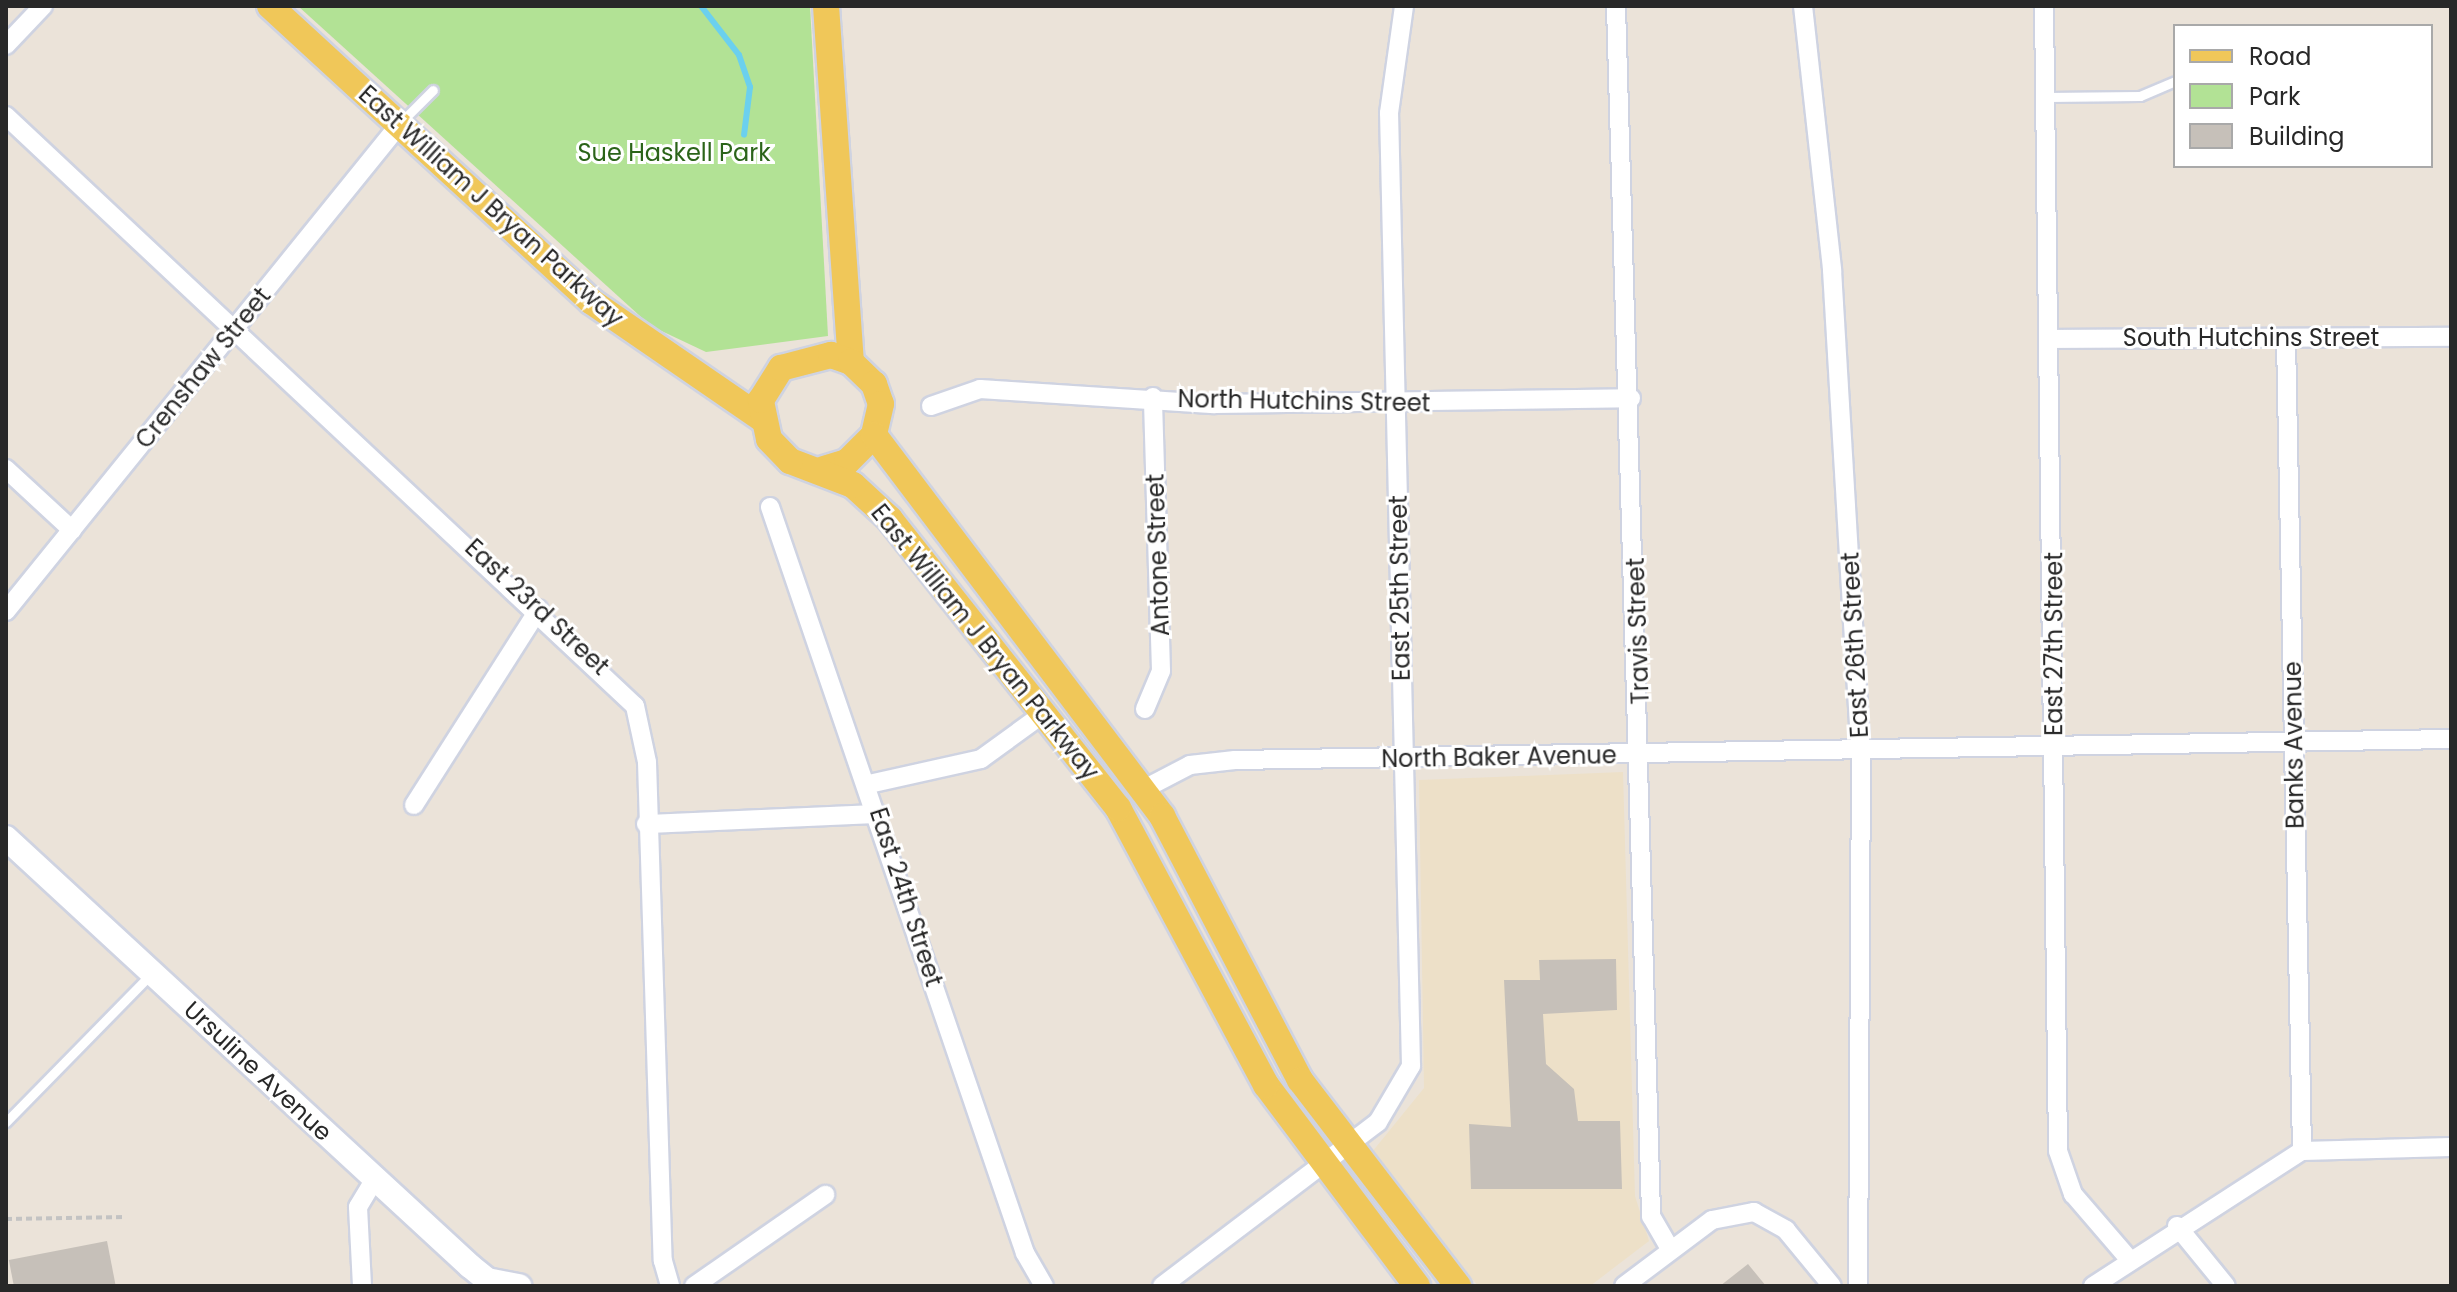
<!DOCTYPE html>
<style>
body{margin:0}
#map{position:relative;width:2457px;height:1292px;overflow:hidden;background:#ebe3d9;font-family:Poppins,sans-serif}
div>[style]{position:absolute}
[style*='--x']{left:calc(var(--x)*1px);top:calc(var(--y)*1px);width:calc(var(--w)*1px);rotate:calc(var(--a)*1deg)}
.education>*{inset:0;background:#ede0c8}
.green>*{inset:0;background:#b2e295}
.stream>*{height:6px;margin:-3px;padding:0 3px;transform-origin:3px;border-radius:3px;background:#6bd0ee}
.building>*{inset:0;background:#c6c0b9;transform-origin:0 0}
.path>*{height:4px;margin-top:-2px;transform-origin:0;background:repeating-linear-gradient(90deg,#c3c3c3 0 6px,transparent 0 10px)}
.roads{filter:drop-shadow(2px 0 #cfd3e1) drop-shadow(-2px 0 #cfd3e1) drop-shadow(0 2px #cfd3e1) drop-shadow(0 -2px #cfd3e1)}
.lane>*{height:9px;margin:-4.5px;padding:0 4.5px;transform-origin:4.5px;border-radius:4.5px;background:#fff}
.street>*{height:18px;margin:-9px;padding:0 9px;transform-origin:9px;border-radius:9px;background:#fff}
.secondary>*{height:24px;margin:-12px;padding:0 12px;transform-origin:12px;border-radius:12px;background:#fff}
.primary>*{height:26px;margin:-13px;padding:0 13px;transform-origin:13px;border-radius:13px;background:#f0c759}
span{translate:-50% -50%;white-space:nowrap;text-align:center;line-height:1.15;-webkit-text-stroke:6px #fff;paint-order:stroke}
.park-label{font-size:24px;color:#2b6419}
.street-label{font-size:24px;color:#282828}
.frame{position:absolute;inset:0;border:8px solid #282828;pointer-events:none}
.legend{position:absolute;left:2173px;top:24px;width:260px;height:144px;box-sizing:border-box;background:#fff;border:2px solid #a9a9a9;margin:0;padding:10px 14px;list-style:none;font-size:24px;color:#282828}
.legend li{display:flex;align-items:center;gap:16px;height:40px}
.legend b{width:40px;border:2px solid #a9a9a9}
</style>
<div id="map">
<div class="education">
<div style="clip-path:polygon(1623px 772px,1635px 1196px,1649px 1241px,1590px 1286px,1478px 1286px,1372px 1152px,1424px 1088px,1419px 780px)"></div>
</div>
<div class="green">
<div style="clip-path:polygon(298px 6px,810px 6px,828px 336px,706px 352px,651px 326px)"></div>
</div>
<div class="stream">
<div style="--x:701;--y:6;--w:62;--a:52.2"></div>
<div style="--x:739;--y:55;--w:34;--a:71"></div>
<div style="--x:750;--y:87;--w:48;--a:97.1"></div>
</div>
<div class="building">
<div style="clip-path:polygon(1616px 959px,1617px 1010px,1543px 1014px,1546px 1064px,1574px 1089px,1578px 1121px,1620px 1121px,1622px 1189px,1471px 1189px,1469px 1124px,1511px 1127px,1504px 980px,1540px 980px,1539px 960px)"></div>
<div style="left:107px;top:1241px;width:46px;height:100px;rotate:79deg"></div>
<div style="clip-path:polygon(1748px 1264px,1766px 1286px,1720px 1286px)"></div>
</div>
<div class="path">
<div style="--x:6;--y:1219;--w:120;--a:-1"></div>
</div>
<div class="roads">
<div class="lane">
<div style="--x:2047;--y:97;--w:93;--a:-0.6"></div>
<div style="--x:2140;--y:96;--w:38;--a:-23"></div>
<div style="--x:401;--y:122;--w:45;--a:-45"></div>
<div style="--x:6;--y:1122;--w:207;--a:-45.6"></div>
</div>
<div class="street">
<div style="--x:1616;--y:6;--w:1211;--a:88.34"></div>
<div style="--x:1651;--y:1216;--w:39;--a:60"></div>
<div style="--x:1803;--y:6;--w:266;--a:83.7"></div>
<div style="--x:1832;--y:270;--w:484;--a:86.6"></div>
<div style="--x:1861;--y:753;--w:533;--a:90.32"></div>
<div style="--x:2044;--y:6;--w:1145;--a:89.3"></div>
<div style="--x:2058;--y:1151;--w:46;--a:70.8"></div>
<div style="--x:2073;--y:1194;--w:84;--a:49.3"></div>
<div style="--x:6;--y:45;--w:54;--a:-46.5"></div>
<div style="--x:6;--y:116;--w:862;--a:43.17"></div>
<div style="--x:635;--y:706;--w:57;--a:77.9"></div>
<div style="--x:647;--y:762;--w:499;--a:88.2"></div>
<div style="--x:663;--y:1261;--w:26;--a:74"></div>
<div style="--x:2052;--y:339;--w:399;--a:-0.3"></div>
<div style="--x:2286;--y:339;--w:812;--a:88.87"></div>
<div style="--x:931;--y:406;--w:52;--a:-19.1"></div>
<div style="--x:980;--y:389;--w:235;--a:3.7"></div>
<div style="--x:1215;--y:404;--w:416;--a:-0.8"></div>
<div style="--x:6;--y:469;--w:90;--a:42.7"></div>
<div style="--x:770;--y:507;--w:788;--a:71.13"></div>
<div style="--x:1025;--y:1253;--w:38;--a:60"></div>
<div style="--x:6;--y:611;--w:625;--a:-51.04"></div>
<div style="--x:1145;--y:709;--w:41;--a:-67.2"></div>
<div style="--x:1161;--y:671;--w:274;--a:-91.7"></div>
<div style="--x:869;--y:784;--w:115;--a:-12.6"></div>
<div style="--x:981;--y:759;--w:77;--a:-36"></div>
<div style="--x:1144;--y:789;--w:52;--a:-27.6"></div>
<div style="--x:1190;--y:765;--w:45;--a:-6.3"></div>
<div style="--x:1235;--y:760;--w:1216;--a:-0.99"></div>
<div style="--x:414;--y:805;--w:232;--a:-57.5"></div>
<div style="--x:646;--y:824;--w:232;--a:-2.5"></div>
<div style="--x:2177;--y:1226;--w:77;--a:50.8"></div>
<div style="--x:362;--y:1286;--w:79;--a:-92.9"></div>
<div style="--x:358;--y:1207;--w:31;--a:-59"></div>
<div style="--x:694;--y:1286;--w:160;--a:-34.8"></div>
<div style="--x:1162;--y:1286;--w:271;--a:-37.2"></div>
<div style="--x:1378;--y:1122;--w:65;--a:-59.5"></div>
<div style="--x:1411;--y:1066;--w:953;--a:-91.32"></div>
<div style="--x:1389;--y:113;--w:108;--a:-82"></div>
<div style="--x:1624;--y:1286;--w:110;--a:-36.9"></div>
<div style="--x:1712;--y:1220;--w:43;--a:-10.8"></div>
<div style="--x:1754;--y:1212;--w:37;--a:29"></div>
<div style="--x:1786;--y:1230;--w:72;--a:50.6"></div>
<div style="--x:2093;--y:1286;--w:249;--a:-32.9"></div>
<div style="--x:2302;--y:1151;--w:149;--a:-1.5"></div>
</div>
<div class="secondary">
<div style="--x:6;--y:838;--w:631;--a:42.69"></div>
<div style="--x:470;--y:1266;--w:22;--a:39"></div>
<div style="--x:487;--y:1280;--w:33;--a:11"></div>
</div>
<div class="primary">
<div style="--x:270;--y:6;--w:437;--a:42.6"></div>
<div style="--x:592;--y:302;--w:206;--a:34.5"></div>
<div style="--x:826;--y:6;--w:357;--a:86"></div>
<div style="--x:824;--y:469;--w:24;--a:-17"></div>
<div style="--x:847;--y:462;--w:38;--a:-45"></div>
<div style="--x:1417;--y:1286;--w:251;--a:-126.9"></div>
<div style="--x:1266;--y:1085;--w:314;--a:-118.1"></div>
<div style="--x:1118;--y:808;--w:368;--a:-128.3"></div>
<div style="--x:890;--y:519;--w:50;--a:-137.4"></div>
<div style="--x:853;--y:485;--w:67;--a:-159.1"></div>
<div style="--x:790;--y:461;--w:30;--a:-134"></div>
<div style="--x:769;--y:439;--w:40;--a:-102"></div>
<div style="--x:761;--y:400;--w:38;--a:-58"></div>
<div style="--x:781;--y:368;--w:52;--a:-14.6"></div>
<div style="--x:831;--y:355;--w:21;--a:19"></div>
<div style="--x:851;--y:362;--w:32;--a:44"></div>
<div style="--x:874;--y:384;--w:21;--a:71"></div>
<div style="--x:881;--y:404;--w:32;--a:103"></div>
<div style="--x:874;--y:435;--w:478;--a:52.9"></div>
<div style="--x:1162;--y:816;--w:298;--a:62.4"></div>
<div style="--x:1300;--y:1080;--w:260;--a:52.5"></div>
</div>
</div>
<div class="park-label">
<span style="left:674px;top:153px">Sue Haskell Park</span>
</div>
<div class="street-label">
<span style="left:491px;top:206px;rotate:42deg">East William J Bryan Parkway</span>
<span style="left:2251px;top:338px">South Hutchins Street</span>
<span style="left:203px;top:368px;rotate:-51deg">Crenshaw Street</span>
<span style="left:1304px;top:401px;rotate:1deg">North Hutchins Street</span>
<span style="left:1158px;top:555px;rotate:-92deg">Antone Street</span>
<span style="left:1400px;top:588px;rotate:-91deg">East 25th Street</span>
<span style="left:537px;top:607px;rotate:43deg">East 23rd Street</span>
<span style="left:1638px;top:631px;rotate:-92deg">Travis Street</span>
<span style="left:985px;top:642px;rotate:51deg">East William J Bryan Parkway</span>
<span style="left:2054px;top:644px;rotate:-90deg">East 27th Street</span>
<span style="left:1855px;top:645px;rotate:-93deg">East 26th Street</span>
<span style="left:2294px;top:745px;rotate:-91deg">Banks Avenue</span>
<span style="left:1499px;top:757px;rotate:-1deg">North Baker Avenue</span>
<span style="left:906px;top:897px;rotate:72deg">East 24th Street</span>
<span style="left:258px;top:1071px;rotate:43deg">Ursuline Avenue</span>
</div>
<div class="frame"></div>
<ul class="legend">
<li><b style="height:10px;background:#f0c759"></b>Road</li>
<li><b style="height:22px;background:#b2e295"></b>Park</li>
<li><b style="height:22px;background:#c6c0b9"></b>Building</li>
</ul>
</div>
